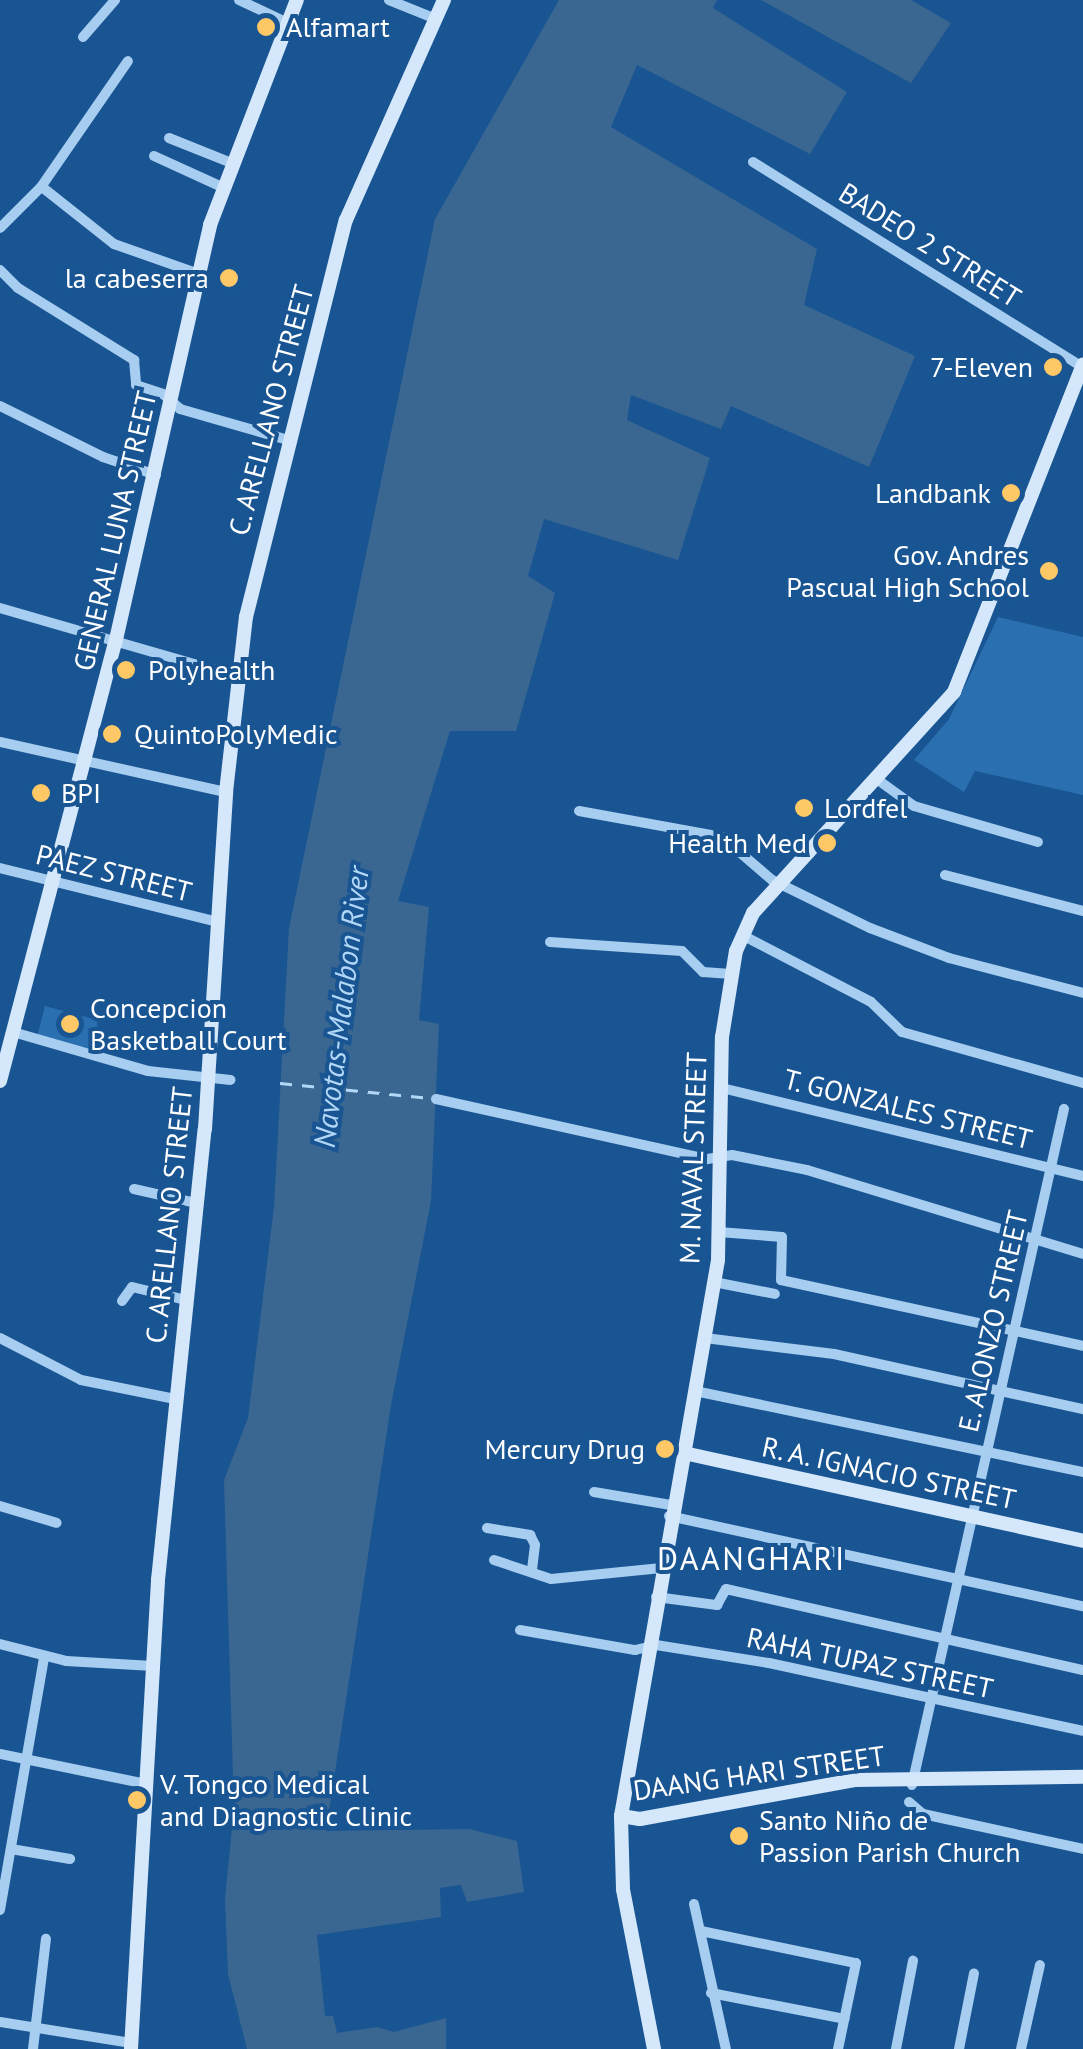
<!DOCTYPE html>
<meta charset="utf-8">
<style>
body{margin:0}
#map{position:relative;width:1083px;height:2049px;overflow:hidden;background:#185592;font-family:"PT Sans",sans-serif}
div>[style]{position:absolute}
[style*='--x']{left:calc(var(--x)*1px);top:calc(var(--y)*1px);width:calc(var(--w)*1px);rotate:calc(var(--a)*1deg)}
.green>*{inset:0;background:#2a70b1}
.water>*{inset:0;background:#3a6792}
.ferry>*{height:2.5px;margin-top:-1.25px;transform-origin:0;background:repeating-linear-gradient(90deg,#b3d7f7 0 12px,transparent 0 22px)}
.street>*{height:10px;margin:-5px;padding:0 5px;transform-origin:5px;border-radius:5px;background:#a7cdf0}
.secondary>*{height:14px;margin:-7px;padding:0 7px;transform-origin:7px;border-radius:7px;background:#d5e8fb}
.dots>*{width:28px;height:28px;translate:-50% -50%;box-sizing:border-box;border:5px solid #185592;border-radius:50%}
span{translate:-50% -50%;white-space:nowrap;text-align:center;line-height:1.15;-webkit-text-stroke:8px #185592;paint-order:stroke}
.poi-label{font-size:28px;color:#fff}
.left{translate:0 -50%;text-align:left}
.right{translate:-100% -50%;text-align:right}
.street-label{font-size:28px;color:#fff}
.water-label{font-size:30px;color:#b3d7f7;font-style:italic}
.quarter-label{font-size:32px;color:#fff;letter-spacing:2.5px}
</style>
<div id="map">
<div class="green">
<div style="clip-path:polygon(998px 617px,1083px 637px,1083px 795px,975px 771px,964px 792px,914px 760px,949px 719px)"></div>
<div style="clip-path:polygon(45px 1006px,97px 1020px,98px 1044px,90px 1049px,37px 1037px)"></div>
</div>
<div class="water">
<div style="clip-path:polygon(559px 0,717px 0,713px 8px,847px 92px,810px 154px,637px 65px,611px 127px,817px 249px,804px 305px,915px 356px,869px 467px,731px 406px,721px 429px,631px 395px,627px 420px,710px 458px,678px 560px,544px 519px,528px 576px,555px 593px,516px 731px,450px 731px,398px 901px,429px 907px,419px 1020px,439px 1024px,431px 1201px,391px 1405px,326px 1831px,469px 1829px,517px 1841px,524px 1892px,467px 1902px,461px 1885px,440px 1888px,441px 1917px,317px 1935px,325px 2016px,333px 2016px,337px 2033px,377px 2027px,394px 2032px,446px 2018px,446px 2049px,247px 2049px,228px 1974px,225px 1898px,234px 1809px,224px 1480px,248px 1418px,274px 1207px,289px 928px,435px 219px)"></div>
<div style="clip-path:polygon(761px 0,911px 0,951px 23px,911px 83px)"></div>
</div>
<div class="ferry">
<div style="--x:280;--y:1083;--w:151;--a:5.7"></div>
</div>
<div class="street">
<div style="--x:239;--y:0;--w:54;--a:25.1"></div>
<div style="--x:389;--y:0;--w:51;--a:22"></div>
<div style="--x:83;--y:37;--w:49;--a:-49.1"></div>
<div style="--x:169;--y:138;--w:65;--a:21.8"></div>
<div style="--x:154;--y:156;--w:75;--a:24.5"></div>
<div style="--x:753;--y:162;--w:388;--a:31.9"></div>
<div style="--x:42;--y:187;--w:92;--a:38.4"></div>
<div style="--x:114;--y:244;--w:90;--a:19.4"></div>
<div style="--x:0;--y:228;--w:58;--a:-45"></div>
<div style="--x:41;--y:187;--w:153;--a:-55.4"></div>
<div style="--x:0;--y:270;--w:25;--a:45"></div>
<div style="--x:18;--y:288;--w:137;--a:31.8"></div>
<div style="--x:134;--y:360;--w:25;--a:85"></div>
<div style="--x:136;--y:385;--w:28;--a:18"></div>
<div style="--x:163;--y:394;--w:23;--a:41"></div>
<div style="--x:180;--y:409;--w:112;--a:16"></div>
<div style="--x:0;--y:406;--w:115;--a:26.3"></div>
<div style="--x:103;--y:457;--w:56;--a:18.8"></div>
<div style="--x:0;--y:608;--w:249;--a:16.1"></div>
<div style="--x:0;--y:742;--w:231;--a:12.5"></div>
<div style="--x:878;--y:780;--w:44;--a:35.8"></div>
<div style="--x:914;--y:806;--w:129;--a:16.2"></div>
<div style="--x:579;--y:811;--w:145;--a:10.3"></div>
<div style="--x:722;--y:837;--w:66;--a:40.7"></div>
<div style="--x:772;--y:880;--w:109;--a:26.1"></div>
<div style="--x:870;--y:928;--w:85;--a:20.8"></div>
<div style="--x:949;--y:958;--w:138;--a:14.6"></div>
<div style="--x:0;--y:868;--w:225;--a:13.9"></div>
<div style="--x:945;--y:875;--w:143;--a:14.6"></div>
<div style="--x:742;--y:935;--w:145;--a:27.4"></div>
<div style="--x:871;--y:1002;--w:43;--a:44.1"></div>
<div style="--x:902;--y:1032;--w:188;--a:15.7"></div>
<div style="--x:550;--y:942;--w:132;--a:3.9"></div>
<div style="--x:682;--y:951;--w:30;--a:45"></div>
<div style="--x:703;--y:972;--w:28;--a:4"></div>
<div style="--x:13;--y:1032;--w:141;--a:16.1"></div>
<div style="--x:148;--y:1071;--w:83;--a:6.2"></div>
<div style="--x:722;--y:1088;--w:372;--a:13.7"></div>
<div style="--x:436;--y:1099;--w:278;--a:12.5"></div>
<div style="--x:707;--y:1159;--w:25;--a:-9"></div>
<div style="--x:732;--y:1155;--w:76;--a:11.3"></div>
<div style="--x:807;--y:1170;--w:288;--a:16.9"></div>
<div style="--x:134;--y:1189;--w:64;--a:12.7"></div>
<div style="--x:719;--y:1232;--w:63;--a:4.5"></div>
<div style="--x:782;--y:1237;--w:43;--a:91.3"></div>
<div style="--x:781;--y:1280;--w:309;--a:12.3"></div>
<div style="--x:714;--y:1282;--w:62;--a:11.1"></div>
<div style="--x:122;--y:1301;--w:17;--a:-54"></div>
<div style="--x:132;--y:1287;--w:56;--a:13.5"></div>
<div style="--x:0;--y:1338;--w:91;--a:27.4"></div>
<div style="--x:81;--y:1380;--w:96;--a:11.4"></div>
<div style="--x:705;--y:1338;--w:130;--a:7.1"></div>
<div style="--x:834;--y:1354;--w:255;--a:12.5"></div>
<div style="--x:695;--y:1391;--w:396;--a:11.8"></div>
<div style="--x:594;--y:1492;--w:78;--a:9.6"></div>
<div style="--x:0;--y:1506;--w:59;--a:16.6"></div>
<div style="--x:669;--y:1516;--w:424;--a:12.3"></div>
<div style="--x:487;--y:1528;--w:44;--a:9.2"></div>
<div style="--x:530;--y:1535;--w:11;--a:63"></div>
<div style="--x:535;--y:1545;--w:25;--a:97"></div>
<div style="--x:494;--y:1560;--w:60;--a:18.4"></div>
<div style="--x:551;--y:1579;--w:111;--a:-5.7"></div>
<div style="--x:656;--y:1597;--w:62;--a:7.5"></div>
<div style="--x:717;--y:1605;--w:18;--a:-61"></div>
<div style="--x:726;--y:1589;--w:366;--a:12.8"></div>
<div style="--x:520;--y:1630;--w:117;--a:9.9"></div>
<div style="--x:635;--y:1650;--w:22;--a:-13"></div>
<div style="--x:656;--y:1645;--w:114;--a:9.1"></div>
<div style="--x:769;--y:1663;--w:321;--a:12.2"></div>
<div style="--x:0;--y:1644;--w:68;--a:14.4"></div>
<div style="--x:66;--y:1661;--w:87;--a:3.3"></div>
<div style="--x:0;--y:1754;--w:149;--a:11.6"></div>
<div style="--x:912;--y:1785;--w:693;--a:-77.33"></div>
<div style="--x:909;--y:1802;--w:18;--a:41"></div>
<div style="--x:923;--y:1814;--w:164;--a:12.3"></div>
<div style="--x:11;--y:1849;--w:60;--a:9.6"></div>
<div style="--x:694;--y:1904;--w:148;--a:77.6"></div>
<div style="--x:0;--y:1910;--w:257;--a:-80.1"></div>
<div style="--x:701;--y:1931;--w:158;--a:11.7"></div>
<div style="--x:856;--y:1963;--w:88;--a:101.8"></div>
<div style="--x:711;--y:1993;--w:136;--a:11"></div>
<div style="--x:0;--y:2022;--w:133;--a:9.1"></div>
<div style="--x:33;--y:2049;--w:111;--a:-83.3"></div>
<div style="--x:896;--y:2049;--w:90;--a:-79.1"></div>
<div style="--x:959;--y:2049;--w:77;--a:-78.8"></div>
<div style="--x:1021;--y:2049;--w:86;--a:-77.3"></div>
</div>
<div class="secondary">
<div style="--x:0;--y:1081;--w:452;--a:-75.3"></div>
<div style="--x:115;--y:644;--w:430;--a:-77.2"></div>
<div style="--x:210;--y:225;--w:241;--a:-68.9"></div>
<div style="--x:684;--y:1453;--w:409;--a:12.4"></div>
<div style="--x:621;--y:1816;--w:19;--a:9"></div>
<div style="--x:640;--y:1819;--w:218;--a:-10.3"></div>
<div style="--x:854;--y:1780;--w:229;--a:-0.8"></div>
<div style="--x:131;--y:2049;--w:470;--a:-86.7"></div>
<div style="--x:158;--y:1580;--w:453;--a:-84.1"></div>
<div style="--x:205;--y:1129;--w:338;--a:-86.4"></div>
<div style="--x:226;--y:792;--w:176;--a:-83.5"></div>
<div style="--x:246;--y:617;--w:409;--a:-75.9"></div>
<div style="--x:346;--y:220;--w:241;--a:-66"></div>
<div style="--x:654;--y:2049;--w:163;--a:-101"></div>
<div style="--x:623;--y:1889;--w:73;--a:-91.6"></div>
<div style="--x:621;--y:1816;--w:564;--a:-80.1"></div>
<div style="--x:718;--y:1260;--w:223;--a:-89"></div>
<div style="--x:722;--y:1037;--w:87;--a:-80.8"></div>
<div style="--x:736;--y:951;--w:42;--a:-65.9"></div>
<div style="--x:753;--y:913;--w:299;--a:-47.7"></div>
<div style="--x:954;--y:692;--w:352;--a:-68.5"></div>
</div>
<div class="dots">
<div style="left:266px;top:27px;background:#ffc866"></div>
<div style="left:229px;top:278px;background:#ffc866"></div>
<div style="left:1053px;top:367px;background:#ffc866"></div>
<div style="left:1011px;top:493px;background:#ffc866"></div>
<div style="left:1049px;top:571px;background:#ffc866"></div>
<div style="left:126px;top:670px;background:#ffc866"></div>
<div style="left:112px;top:734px;background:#ffc866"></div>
<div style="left:41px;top:793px;background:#ffc866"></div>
<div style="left:804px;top:808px;background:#ffc866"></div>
<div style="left:827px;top:843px;background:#ffc866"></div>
<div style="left:70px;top:1024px;background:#ffc866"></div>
<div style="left:665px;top:1449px;background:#ffc866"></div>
<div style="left:137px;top:1800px;background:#ffc866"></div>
<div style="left:739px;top:1836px;background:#ffc866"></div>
</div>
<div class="poi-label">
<span class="left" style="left:286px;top:27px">Alfamart</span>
<span class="right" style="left:209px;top:278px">la cabeserra</span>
<span class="right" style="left:1033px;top:367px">7-Eleven</span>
<span class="right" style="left:991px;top:493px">Landbank</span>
<span class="right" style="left:1029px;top:571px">Gov. Andres<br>Pascual High School</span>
<span class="left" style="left:148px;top:670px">Polyhealth</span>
<span class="left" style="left:134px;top:734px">QuintoPolyMedic</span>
<span class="left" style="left:61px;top:793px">BPI</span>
<span class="left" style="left:824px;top:808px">Lordfel</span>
<span class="right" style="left:807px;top:843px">Health Med</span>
<span class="left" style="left:90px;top:1024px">Concepcion<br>Basketball Court</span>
<span class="right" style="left:645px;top:1449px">Mercury Drug</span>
<span class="left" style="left:160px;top:1800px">V. Tongco Medical<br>and Diagnostic Clinic</span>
<span class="left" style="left:759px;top:1836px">Santo Niño de<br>Passion Parish Church</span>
</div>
<div class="street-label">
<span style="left:930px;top:245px;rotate:32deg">BADEO 2 STREET</span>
<span style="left:271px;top:410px;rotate:-75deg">C. ARELLANO STREET</span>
<span style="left:115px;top:531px;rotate:-77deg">GENERAL LUNA STREET</span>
<span style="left:114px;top:873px;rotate:14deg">PAEZ STREET</span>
<span style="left:908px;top:1109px;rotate:14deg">T. GONZALES STREET</span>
<span style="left:693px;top:1158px;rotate:-88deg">M. NAVAL STREET</span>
<span style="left:169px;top:1215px;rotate:-84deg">C. ARELLANO STREET</span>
<span style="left:993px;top:1321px;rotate:-77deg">E. ALONZO STREET</span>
<span style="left:889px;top:1473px;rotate:12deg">R. A. IGNACIO STREET</span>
<span style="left:870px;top:1663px;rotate:12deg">RAHA TUPAZ STREET</span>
<span style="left:759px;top:1773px;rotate:-8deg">DAANG HARI STREET</span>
</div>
<div class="water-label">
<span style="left:341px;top:1007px;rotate:-83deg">Navotas-Malabon River</span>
</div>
<div class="quarter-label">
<span style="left:752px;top:1558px">DAANGHARI</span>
</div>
</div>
